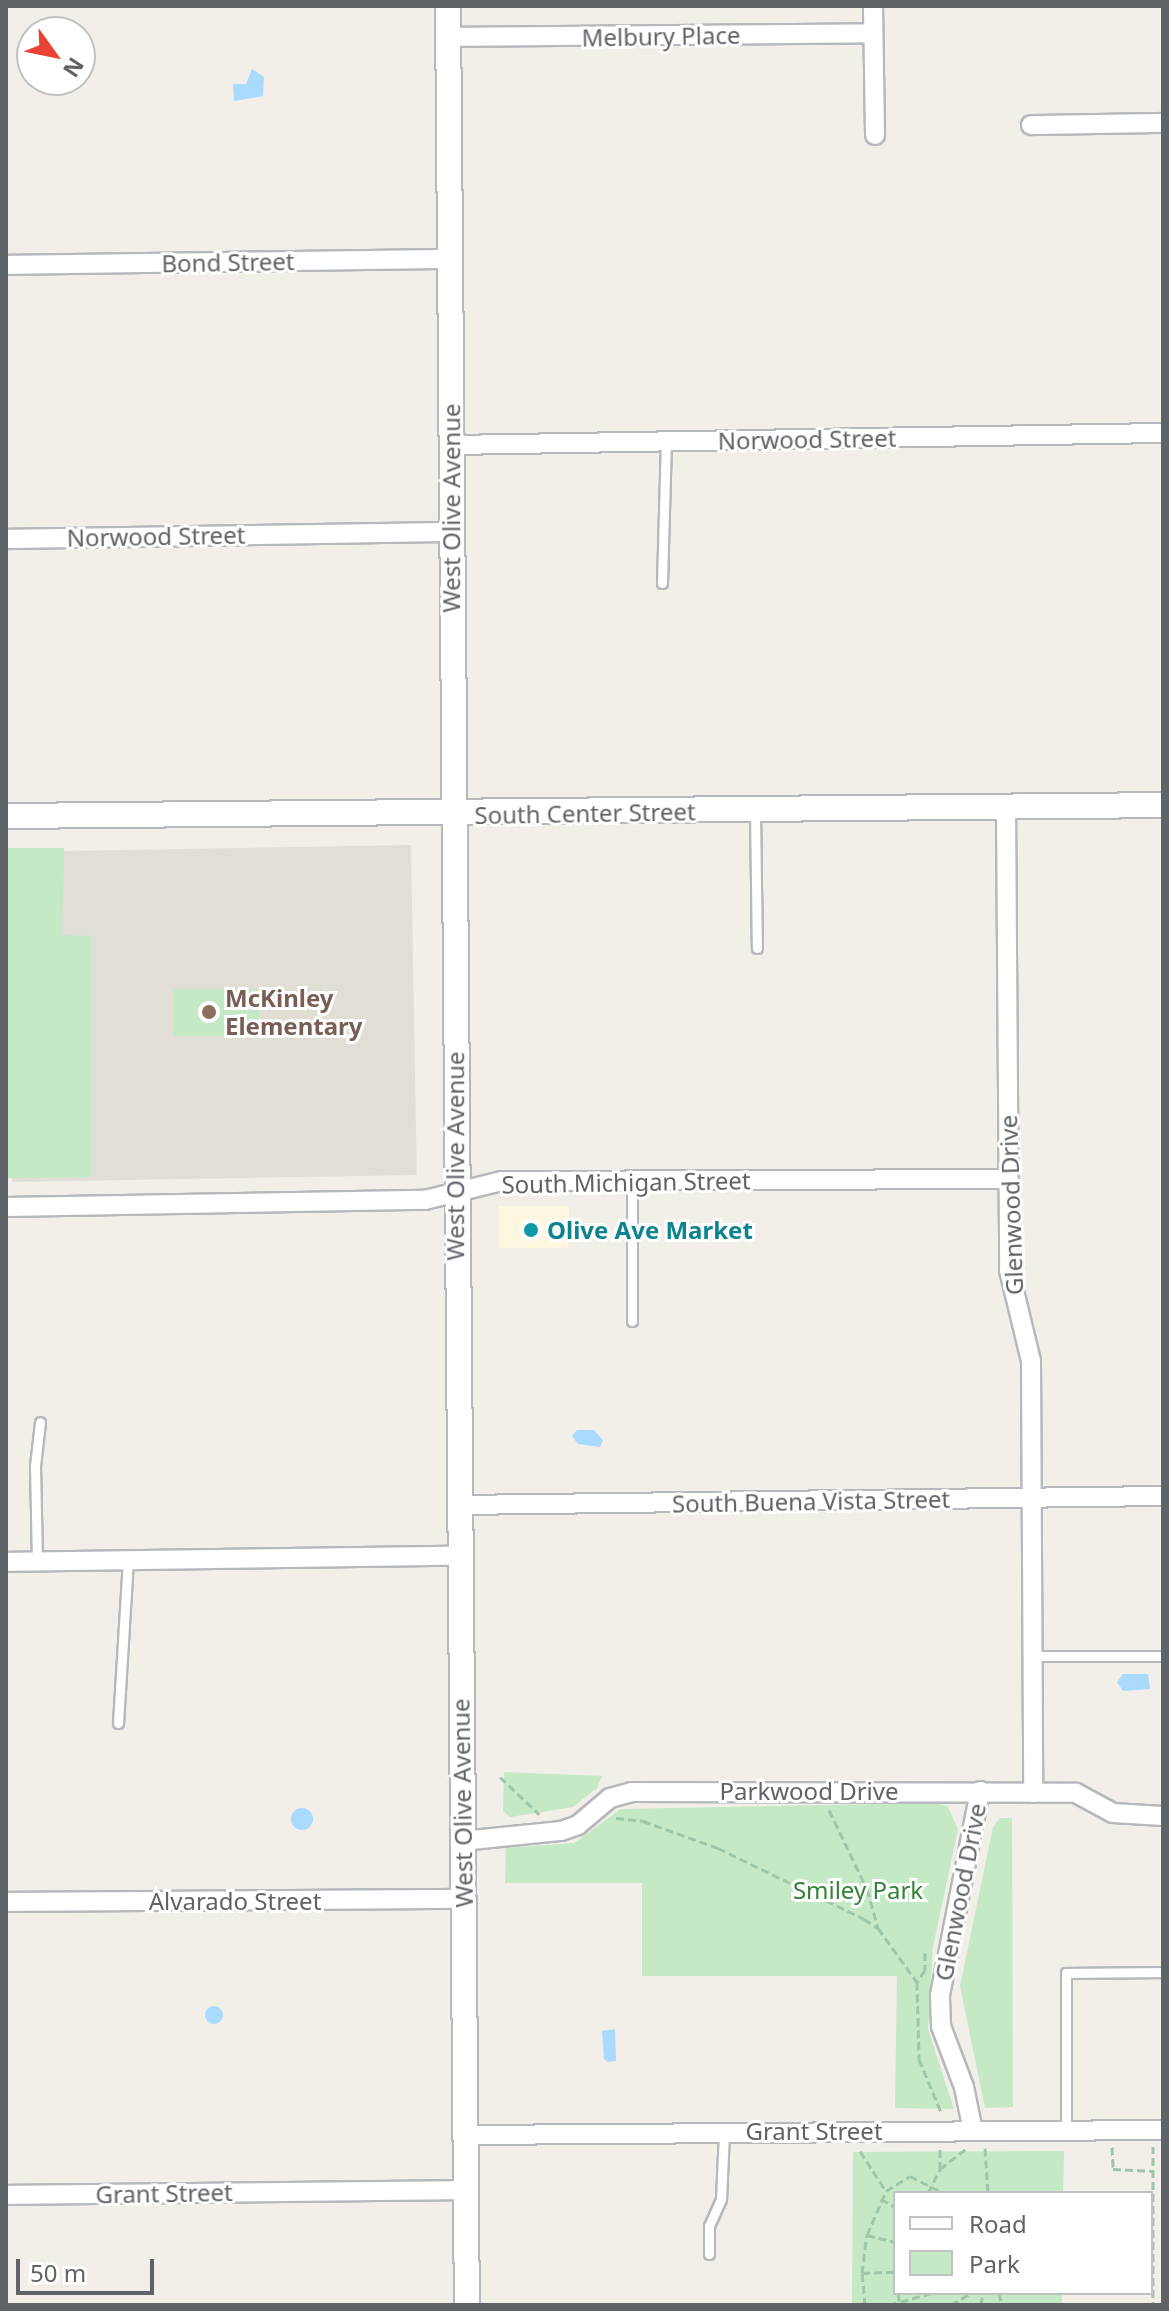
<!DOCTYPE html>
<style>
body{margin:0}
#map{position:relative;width:1169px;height:2311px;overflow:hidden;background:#f1efe8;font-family:"Noto Sans",sans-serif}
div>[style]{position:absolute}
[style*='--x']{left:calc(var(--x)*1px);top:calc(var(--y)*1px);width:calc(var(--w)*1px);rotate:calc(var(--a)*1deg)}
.commercial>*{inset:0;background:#fef7e0;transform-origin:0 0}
.education>*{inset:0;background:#e1ded6;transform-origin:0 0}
.green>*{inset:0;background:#c5e8c5;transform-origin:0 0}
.water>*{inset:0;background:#aadaff}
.round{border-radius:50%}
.path>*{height:3px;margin-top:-1.5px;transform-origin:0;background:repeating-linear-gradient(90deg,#9cc7a9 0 8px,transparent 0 12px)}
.roads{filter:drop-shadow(2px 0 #b5b8bc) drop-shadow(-2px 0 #b5b8bc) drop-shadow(0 2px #b5b8bc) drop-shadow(0 -2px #b5b8bc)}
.service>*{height:9px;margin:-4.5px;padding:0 4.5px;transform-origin:4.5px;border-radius:4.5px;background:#fff}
.minor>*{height:18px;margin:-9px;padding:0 9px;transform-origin:9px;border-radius:9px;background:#fff}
.tertiary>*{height:24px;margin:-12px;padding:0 12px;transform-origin:12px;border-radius:12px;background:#fff}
.dots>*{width:22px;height:22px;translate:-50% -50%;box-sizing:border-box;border:4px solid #fff;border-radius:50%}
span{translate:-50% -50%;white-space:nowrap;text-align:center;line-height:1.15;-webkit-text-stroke:6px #fff;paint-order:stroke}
.street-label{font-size:24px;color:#5f6368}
.education-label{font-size:24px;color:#785e54;font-weight:700}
.left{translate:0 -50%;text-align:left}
.culture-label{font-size:24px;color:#0d838f;font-weight:700}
.park-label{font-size:24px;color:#348238}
.frame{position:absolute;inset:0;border:8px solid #5f6368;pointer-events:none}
.legend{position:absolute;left:893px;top:2191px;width:260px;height:104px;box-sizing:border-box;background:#fff;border:2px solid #bfc1c3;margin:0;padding:10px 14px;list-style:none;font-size:24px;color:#5f6368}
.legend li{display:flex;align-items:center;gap:16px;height:40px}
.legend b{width:40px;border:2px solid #bfc1c3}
.north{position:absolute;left:16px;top:16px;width:80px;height:80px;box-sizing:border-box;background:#fff;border:2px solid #bfc1c3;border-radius:50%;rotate:123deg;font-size:22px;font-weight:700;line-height:32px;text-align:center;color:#5f6368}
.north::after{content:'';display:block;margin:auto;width:28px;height:36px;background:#ea4335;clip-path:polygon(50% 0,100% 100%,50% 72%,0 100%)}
.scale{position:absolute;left:16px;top:2259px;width:138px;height:36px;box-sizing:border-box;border:4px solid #5f6368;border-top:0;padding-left:10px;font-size:24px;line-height:28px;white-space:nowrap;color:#5f6368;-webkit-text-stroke:6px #fff;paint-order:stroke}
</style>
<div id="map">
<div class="commercial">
<div style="left:569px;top:1206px;width:42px;height:71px;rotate:90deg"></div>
</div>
<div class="education">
<div style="left:411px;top:845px;width:330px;height:405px;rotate:89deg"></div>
</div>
<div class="green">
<div style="clip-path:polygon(6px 848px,64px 848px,62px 935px,91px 936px,91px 1177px,6px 1178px)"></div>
<div style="left:259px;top:989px;width:47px;height:85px;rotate:90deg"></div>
<div style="clip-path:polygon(504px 1772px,602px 1776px,597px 1788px,573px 1807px,510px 1817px,503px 1811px)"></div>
<div style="clip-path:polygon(936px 1803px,948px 1807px,958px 1829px,933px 1947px,928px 2029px,954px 2109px,895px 2108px,897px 1976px,642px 1976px,642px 1883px,505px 1883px,506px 1848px,574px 1843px,621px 1809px)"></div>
<div style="clip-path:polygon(1000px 1818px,1012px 1818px,1013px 2107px,985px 2108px,960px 1986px,993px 1827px)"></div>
<div style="clip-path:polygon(1064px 2151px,1063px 2193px,895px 2193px,895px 2293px,1062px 2293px,1062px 2305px,852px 2305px,853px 2152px)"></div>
</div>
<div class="water">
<div style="clip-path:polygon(252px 69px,264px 77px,263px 96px,234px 101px,233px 84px,246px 84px)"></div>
<div style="clip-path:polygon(577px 1430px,594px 1430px,603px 1440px,600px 1447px,578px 1444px,572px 1436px)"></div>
<div style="clip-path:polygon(1123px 1674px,1148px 1674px,1150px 1689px,1123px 1691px,1117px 1682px)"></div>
<div class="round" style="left:291px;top:1808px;width:22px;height:22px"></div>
<div class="round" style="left:205px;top:2006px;width:18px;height:18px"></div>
<div style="clip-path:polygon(615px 2029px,616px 2061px,608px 2062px,604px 2059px,602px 2031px)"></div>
</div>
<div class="path">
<div style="--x:500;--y:1777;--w:54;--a:43.5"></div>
<div style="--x:829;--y:1810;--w:88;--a:64.3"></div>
<div style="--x:867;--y:1889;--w:41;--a:74.2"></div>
<div style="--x:616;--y:1818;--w:27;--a:6"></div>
<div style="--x:643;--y:1821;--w:80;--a:19.8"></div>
<div style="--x:718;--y:1848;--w:162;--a:25.9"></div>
<div style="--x:864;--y:1919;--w:17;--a:33"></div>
<div style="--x:878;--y:1928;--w:67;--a:54.2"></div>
<div style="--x:925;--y:1953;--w:17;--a:90"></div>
<div style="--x:925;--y:1970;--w:14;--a:124"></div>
<div style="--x:917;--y:1982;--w:77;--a:88.5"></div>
<div style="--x:919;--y:2059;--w:57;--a:67.5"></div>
<div style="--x:1153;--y:2146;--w:159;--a:90"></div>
<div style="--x:1112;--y:2147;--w:22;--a:87"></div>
<div style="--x:1113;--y:2169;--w:40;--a:2.9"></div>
<div style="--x:985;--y:2148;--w:45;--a:86.2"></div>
<div style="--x:860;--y:2151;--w:48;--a:57"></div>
<div style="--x:940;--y:2169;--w:34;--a:-38"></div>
<div style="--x:928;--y:2193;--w:27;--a:-63"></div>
<div style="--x:940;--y:2169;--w:20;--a:-90"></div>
<div style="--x:881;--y:2199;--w:16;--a:30"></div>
<div style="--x:867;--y:2235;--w:29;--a:14"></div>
<div style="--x:862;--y:2273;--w:33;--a:-2"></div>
<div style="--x:898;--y:2293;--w:12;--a:81"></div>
<div style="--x:999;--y:2293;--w:12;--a:76"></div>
<div style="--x:865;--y:2305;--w:32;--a:-95"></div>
<div style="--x:862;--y:2273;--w:38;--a:-83"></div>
<div style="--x:867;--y:2235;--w:48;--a:-66.6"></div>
<div style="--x:886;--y:2191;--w:28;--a:-32"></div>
<div style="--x:910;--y:2176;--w:38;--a:27"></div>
<div style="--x:889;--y:2305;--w:44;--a:-15.9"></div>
<div style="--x:951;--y:2305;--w:23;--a:-31"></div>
<div style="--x:981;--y:2305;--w:12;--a:-81"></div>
</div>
<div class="roads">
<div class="service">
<div style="--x:662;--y:583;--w:141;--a:-88.4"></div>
<div style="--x:755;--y:811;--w:137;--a:89.2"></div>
<div style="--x:632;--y:1321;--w:140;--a:-90"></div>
<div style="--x:37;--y:1561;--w:95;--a:-91.2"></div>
<div style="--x:35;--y:1466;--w:44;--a:-83.5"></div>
<div style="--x:1032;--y:1656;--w:131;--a:0"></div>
<div style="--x:118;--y:1723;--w:163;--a:-86.5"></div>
<div style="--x:1066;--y:2131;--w:158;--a:-90"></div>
<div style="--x:1066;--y:1973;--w:97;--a:-0.6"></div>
<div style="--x:709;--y:2254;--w:28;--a:-90"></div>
<div style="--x:709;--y:2226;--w:30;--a:-66"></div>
<div style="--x:721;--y:2199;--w:67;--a:-87.4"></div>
</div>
<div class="minor">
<div style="--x:873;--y:6;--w:129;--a:89.1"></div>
<div style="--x:448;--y:37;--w:425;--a:-0.5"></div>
<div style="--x:1031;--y:125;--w:132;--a:-0.9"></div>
<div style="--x:6;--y:265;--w:444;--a:-0.8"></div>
<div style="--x:452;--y:445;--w:711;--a:-0.97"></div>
<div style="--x:6;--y:539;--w:445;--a:-0.9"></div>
<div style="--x:1006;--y:806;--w:464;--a:89.6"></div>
<div style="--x:1009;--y:1270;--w:94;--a:76.4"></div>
<div style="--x:1031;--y:1361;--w:432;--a:89.7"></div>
<div style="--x:6;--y:1207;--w:419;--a:-1"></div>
<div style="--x:425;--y:1200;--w:79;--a:-13.9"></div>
<div style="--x:502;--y:1181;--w:506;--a:-0.23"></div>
<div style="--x:458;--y:1505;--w:705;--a:-0.73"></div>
<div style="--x:6;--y:1562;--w:453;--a:-0.8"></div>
<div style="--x:462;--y:1841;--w:100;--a:-5.8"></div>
<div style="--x:561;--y:1831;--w:18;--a:-19"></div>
<div style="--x:578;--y:1825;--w:42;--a:-40.2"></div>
<div style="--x:610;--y:1798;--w:23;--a:-15"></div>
<div style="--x:632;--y:1792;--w:444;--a:0.1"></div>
<div style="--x:1076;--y:1793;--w:42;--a:28.4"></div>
<div style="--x:1113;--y:1813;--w:50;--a:3.4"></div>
<div style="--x:6;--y:1902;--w:457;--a:-0.4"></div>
<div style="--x:973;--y:2131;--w:45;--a:-101.6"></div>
<div style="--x:964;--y:2087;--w:65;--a:-110.7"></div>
<div style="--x:941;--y:2026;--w:31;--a:-92"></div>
<div style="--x:940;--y:1995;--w:208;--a:-78.9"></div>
<div style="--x:465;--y:2135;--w:698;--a:-0.41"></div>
<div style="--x:6;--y:2195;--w:460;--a:-0.6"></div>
</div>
<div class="tertiary">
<div style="--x:448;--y:6;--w:2299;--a:89.53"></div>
<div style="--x:6;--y:816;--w:1157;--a:-0.54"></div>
</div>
</div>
<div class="dots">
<div style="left:209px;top:1012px;background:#8d6e63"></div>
<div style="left:531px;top:1230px;background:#0f9aa8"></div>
</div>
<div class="street-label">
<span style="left:661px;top:36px;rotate:-1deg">Melbury Place</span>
<span style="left:228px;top:262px;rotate:-1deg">Bond Street</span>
<span style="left:807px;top:439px;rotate:-1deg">Norwood Street</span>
<span style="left:451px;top:508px;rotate:-90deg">West Olive Avenue</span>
<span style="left:156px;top:536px;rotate:-1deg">Norwood Street</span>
<span style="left:585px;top:813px;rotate:-1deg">South Center Street</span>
<span style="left:455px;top:1156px;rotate:-90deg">West Olive Avenue</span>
<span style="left:626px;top:1182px;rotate:-1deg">South Michigan Street</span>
<span style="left:1011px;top:1205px;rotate:-92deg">Glenwood Drive</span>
<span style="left:811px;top:1501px;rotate:-1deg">South Buena Vista Street</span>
<span style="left:809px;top:1791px">Parkwood Drive</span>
<span style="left:462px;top:1803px;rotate:-91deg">West Olive Avenue</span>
<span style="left:960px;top:1892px;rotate:-79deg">Glenwood Drive</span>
<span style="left:235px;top:1901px">Alvarado Street</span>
<span style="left:814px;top:2131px">Grant Street</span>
<span style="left:164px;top:2193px;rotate:-1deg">Grant Street</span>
</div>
<div class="education-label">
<span class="left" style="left:225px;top:1012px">McKinley<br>Elementary</span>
</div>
<div class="culture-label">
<span class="left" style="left:547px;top:1230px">Olive Ave Market</span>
</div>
<div class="park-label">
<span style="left:858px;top:1890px">Smiley Park</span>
</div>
<div class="frame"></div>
<ul class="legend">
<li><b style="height:10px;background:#fff"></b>Road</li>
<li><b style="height:22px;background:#c5e8c5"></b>Park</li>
</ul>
<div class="north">N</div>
<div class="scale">50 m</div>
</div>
